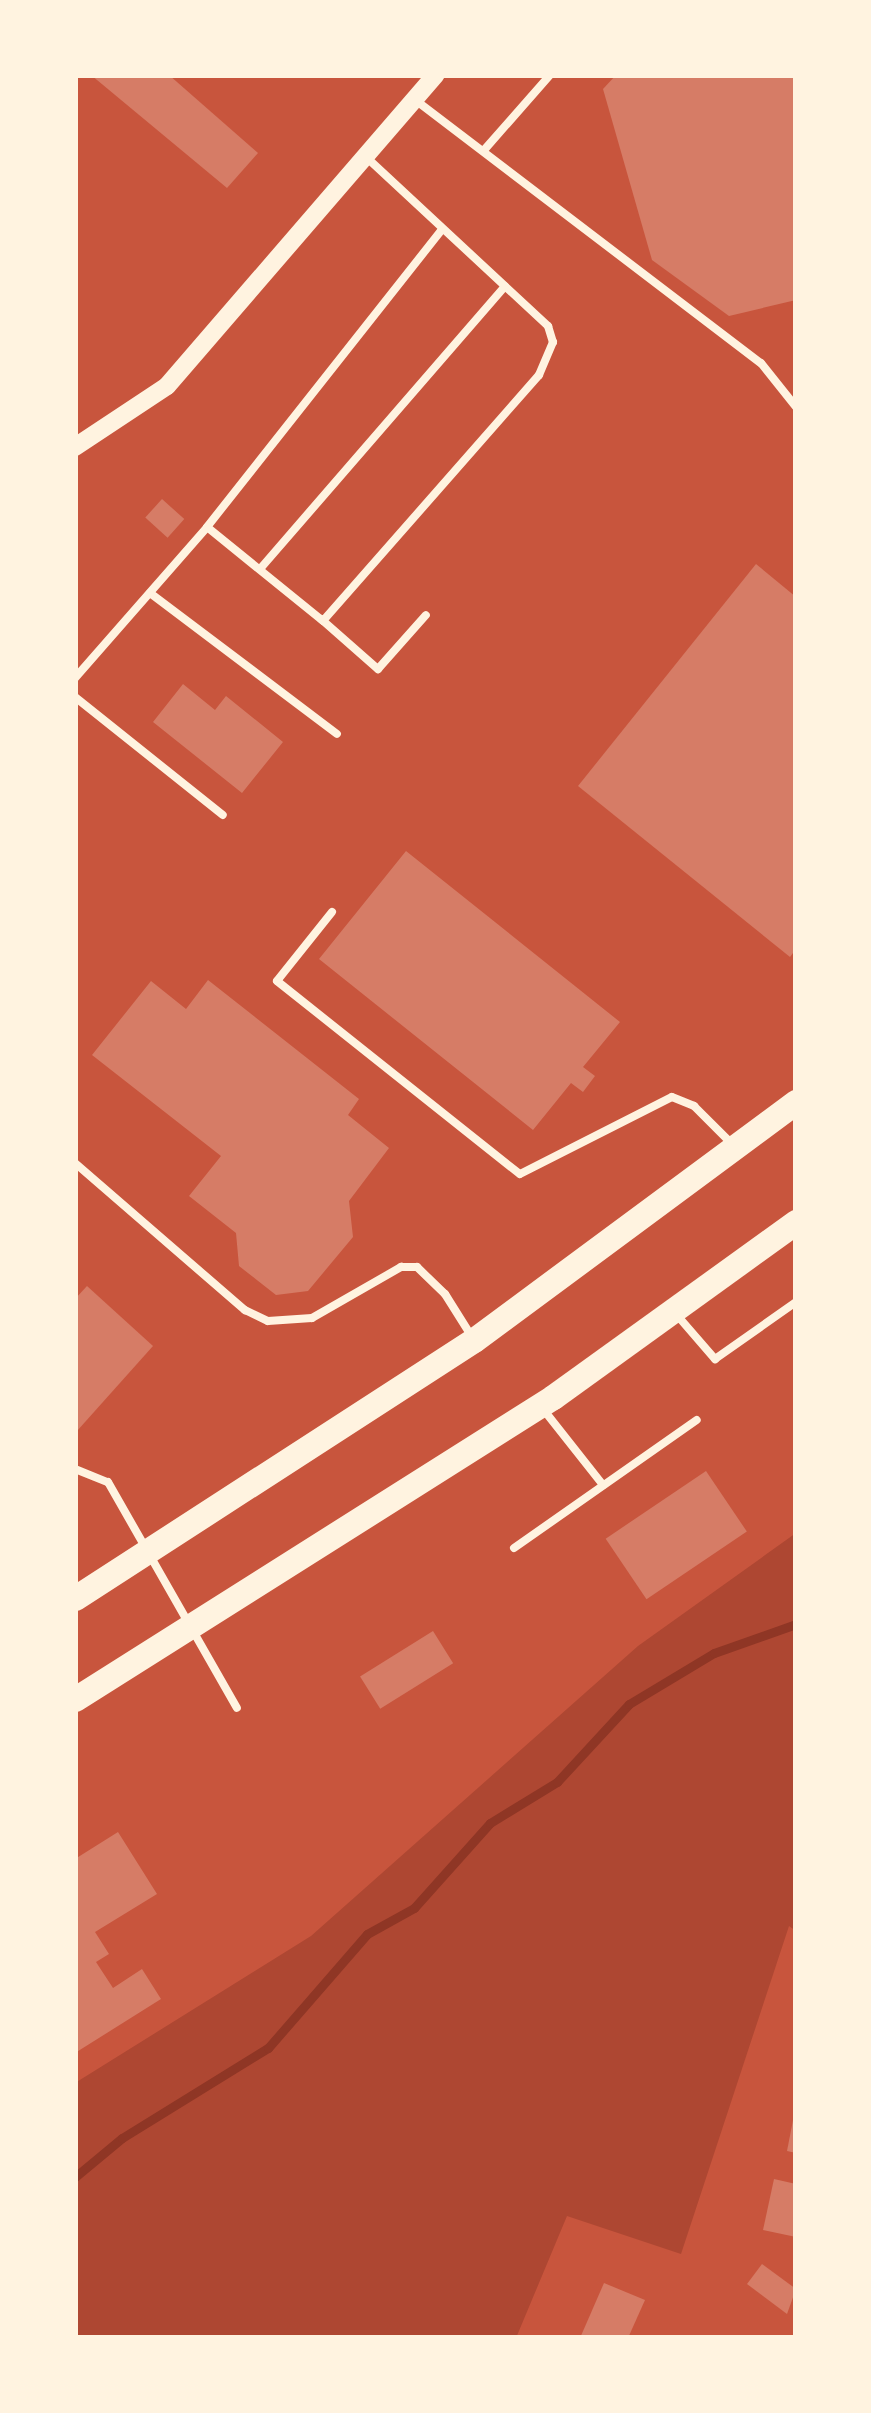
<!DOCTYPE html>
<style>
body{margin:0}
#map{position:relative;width:871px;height:2413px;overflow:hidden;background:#c8553d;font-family:Mulish,sans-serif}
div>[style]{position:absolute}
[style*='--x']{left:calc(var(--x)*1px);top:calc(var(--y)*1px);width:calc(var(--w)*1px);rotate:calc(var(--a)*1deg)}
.green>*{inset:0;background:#ae4732}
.stream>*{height:9px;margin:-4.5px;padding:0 4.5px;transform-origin:4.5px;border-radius:4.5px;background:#8f3625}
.building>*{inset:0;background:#d67c66;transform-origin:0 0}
.service>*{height:8px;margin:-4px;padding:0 4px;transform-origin:4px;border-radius:4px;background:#fff3e0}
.tertiary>*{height:18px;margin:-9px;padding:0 9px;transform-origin:9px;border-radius:9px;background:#fff3e0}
.primary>*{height:25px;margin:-12.5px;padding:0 12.5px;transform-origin:12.5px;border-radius:12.5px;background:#fff3e0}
span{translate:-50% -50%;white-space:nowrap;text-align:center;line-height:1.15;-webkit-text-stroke:10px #fff3e0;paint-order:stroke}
.frame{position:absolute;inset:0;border:78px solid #fff3e0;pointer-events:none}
</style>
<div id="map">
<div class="green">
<div style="clip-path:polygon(796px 1533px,796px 1931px,789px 1926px,681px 2254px,567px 2216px,516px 2338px,75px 2338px,75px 2083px,311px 1936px,638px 1646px)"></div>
</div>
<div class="stream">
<div style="--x:75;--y:2177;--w:61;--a:-39.7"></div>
<div style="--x:122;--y:2138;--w:172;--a:-31.7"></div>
<div style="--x:268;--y:2048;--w:151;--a:-49"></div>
<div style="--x:367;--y:1934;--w:54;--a:-29"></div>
<div style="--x:414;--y:1908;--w:114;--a:-48.2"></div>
<div style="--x:490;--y:1823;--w:79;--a:-31.5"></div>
<div style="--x:557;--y:1782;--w:106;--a:-47.3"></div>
<div style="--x:629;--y:1704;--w:99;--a:-31"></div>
<div style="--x:714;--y:1653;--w:87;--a:-19.5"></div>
</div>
<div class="building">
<div style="clip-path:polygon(91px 75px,169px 75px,258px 153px,227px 188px)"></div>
<div style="clip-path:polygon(616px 75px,796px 75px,796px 300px,729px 316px,652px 260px,603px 89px)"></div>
<div style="left:162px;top:499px;width:30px;height:25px;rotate:42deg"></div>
<div style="clip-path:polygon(756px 564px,796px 597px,796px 949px,790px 957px,578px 786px)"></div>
<div style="clip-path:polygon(183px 684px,215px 710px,226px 696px,283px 742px,242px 793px,153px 722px)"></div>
<div style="clip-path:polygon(406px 851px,620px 1022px,583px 1067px,595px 1076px,583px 1092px,571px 1083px,533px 1130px,319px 959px)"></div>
<div style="clip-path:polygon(208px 980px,359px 1099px,348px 1115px,389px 1148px,349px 1201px,353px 1237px,308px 1291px,276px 1295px,239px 1266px,236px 1233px,189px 1196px,221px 1156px,92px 1055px,151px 981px,186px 1009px)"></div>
<div style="clip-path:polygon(87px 1286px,153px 1346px,77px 1431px,75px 1299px)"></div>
<div style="left:706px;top:1471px;width:73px;height:121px;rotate:56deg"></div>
<div style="left:433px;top:1631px;width:38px;height:86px;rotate:58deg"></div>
<div style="clip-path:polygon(118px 1832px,157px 1894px,95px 1932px,109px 1954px,96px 1962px,113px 1988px,142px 1969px,161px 1999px,75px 2053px,75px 1859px)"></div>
<div style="clip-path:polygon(794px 2115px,796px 2115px,796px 2153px,787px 2151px)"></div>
<div style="clip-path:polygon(774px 2179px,796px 2184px,796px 2237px,763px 2230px)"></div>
<div style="clip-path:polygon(762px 2264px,796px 2289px,787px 2314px,747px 2284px)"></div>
<div style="clip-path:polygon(604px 2283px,645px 2300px,628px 2338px,580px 2338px)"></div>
</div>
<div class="service">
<div style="--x:414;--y:99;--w:436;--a:37.3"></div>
<div style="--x:761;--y:363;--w:56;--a:51.5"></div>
<div style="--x:485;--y:149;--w:98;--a:-48.7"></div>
<div style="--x:365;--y:156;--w:250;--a:42.9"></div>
<div style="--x:548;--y:326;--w:17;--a:73"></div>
<div style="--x:553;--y:342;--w:36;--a:113"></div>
<div style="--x:539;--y:375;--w:327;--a:131.3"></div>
<div style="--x:323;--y:621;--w:149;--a:-141"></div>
<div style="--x:207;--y:527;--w:380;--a:-51.7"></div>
<div style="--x:260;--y:569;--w:374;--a:-49.1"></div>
<div style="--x:150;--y:593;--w:234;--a:37"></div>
<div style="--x:321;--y:619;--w:76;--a:41.3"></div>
<div style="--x:378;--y:669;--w:72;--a:-48.4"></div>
<div style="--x:75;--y:678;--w:201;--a:-48.8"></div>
<div style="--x:75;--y:697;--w:189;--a:38.6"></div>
<div style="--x:332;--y:912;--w:88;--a:128.6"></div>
<div style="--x:277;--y:981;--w:310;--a:38.5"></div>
<div style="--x:520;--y:1174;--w:170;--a:-26.9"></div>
<div style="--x:672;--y:1097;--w:24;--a:22"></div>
<div style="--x:694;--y:1106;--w:54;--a:45"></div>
<div style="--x:75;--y:1163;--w:225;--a:40.9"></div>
<div style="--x:245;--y:1310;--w:25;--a:26"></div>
<div style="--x:268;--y:1321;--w:44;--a:-3.9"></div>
<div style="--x:312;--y:1318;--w:103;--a:-29.8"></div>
<div style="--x:401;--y:1267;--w:16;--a:0"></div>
<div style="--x:417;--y:1267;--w:39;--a:44"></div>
<div style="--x:445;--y:1294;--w:51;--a:57.9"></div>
<div style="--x:676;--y:1314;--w:60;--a:49.1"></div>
<div style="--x:715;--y:1359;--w:99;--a:-35.1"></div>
<div style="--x:543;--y:1409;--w:97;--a:51.7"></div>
<div style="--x:75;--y:1469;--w:35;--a:22"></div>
<div style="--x:108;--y:1482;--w:260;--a:60.3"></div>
<div style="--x:514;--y:1548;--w:223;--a:-35"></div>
</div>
<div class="tertiary">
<div style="--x:75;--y:447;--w:110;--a:-33.5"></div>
<div style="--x:167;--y:386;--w:411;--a:-49.2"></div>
</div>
<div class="primary">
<div style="--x:75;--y:1598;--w:475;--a:-32.9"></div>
<div style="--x:474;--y:1340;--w:400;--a:-36.5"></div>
<div style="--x:75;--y:1699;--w:565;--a:-32.28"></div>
<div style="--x:553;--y:1397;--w:299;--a:-35.8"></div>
</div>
<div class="frame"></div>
</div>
